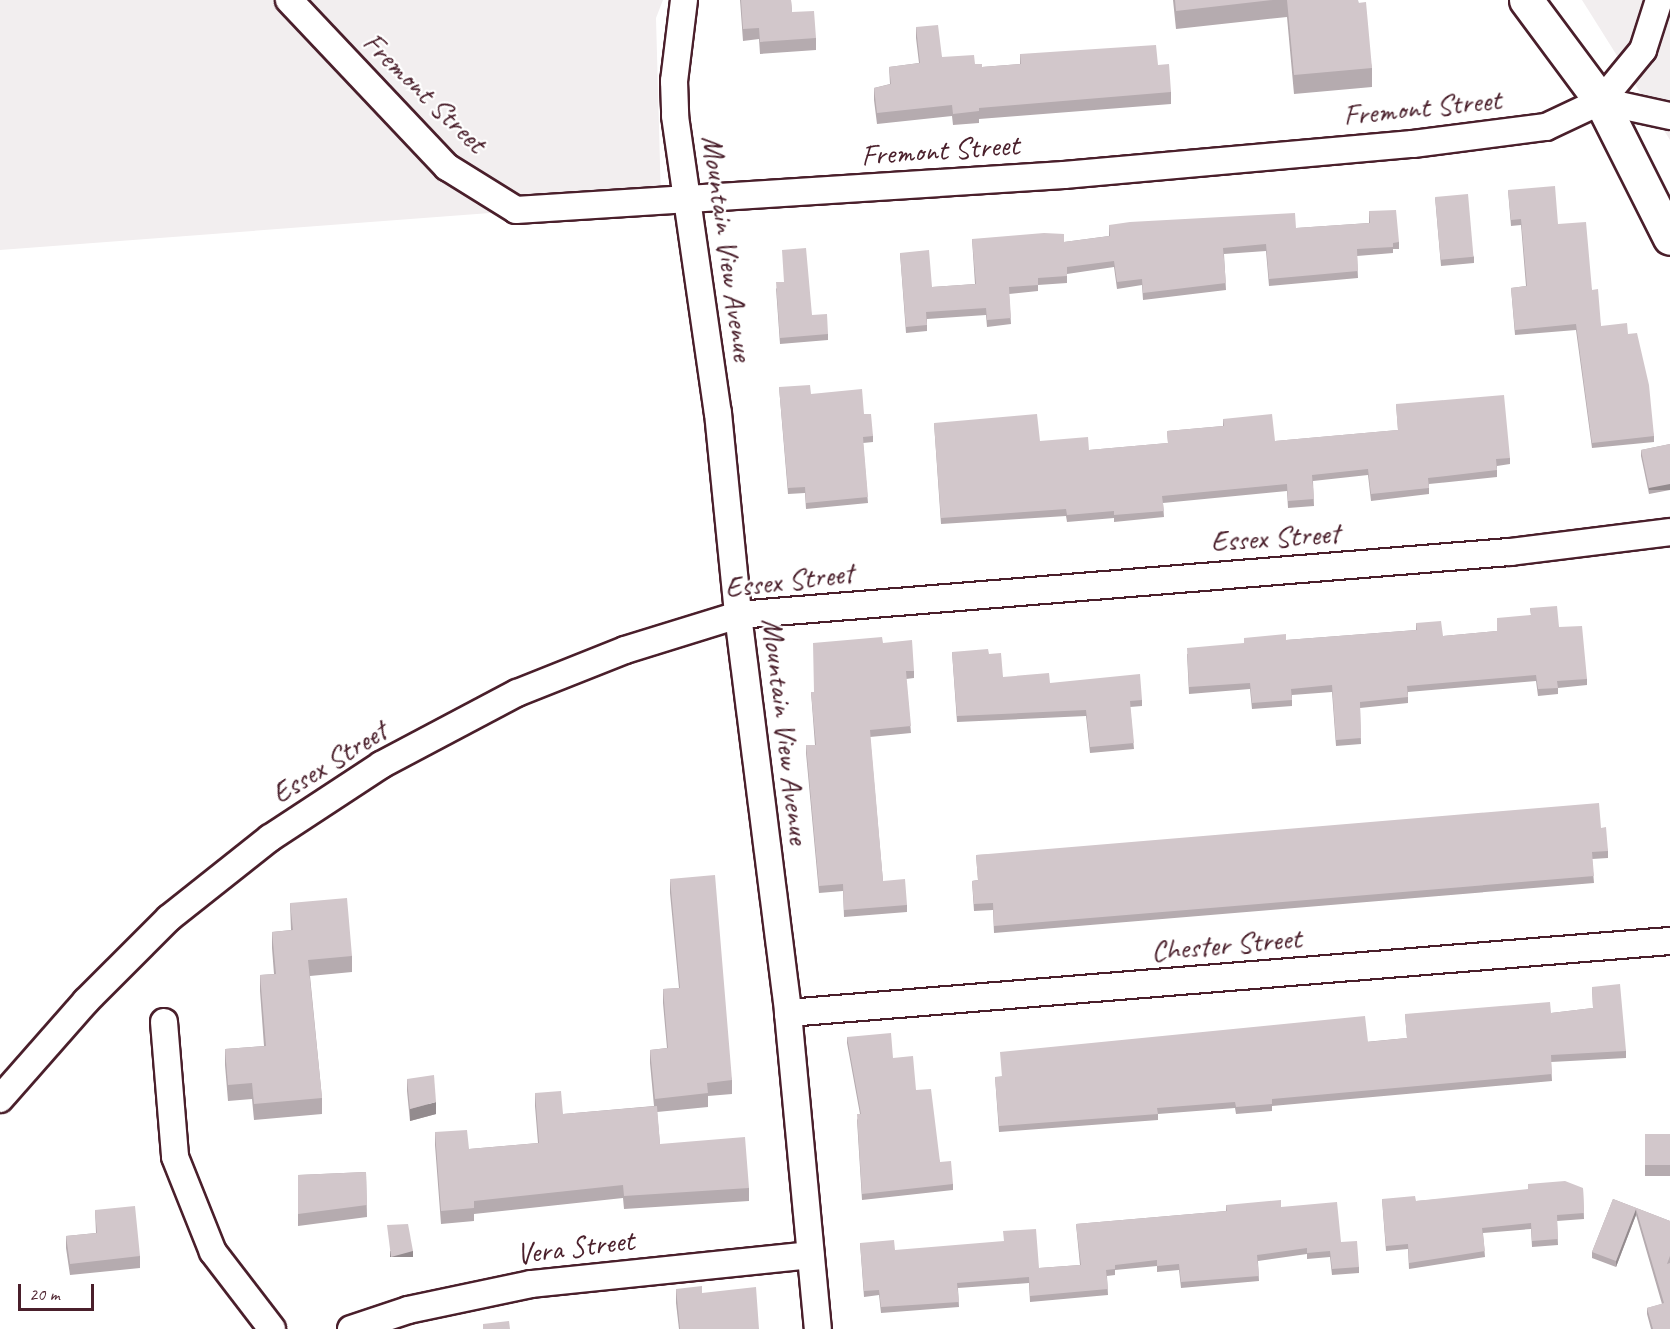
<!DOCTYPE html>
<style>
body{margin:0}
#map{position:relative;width:1670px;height:1329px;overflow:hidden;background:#fff;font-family:Caveat,sans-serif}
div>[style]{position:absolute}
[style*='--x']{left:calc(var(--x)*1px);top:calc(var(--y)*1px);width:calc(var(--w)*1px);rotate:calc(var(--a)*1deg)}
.built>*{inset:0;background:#f2eeef}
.roads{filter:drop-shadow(2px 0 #4a1f2b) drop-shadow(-2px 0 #4a1f2b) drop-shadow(0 2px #4a1f2b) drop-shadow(0 -2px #4a1f2b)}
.minor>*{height:26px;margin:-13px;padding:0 13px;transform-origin:13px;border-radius:13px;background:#fff}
.major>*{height:33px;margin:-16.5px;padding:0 16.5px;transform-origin:16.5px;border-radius:16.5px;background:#fff}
.wall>*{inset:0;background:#b5abaf;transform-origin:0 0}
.shaded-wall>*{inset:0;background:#938b8e;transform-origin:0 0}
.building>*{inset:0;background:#d2c7cb;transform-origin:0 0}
span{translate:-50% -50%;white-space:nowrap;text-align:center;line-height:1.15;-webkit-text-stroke:4.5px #fff;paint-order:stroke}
.street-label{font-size:30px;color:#4a1f2b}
.scale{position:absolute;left:18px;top:1284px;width:76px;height:27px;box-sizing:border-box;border:3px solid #4a1f2b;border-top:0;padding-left:8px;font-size:18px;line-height:21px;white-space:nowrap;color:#4a1f2b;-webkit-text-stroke:4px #fff;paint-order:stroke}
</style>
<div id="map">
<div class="built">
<div style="clip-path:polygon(0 0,663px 0,656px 18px,661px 200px,0 250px)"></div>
<div style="clip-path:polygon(1582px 0,1670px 0,1670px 140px)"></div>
</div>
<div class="roads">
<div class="minor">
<div style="--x:289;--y:0;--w:230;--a:46.6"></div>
<div style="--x:447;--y:167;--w:81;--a:31.9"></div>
<div style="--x:516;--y:210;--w:549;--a:-3.65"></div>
<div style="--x:1064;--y:175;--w:350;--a:-5.1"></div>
<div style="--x:1413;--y:144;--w:134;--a:-7.3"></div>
<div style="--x:1546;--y:127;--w:61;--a:-25.3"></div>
<div style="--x:1601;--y:101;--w:71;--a:12.3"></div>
<div style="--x:684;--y:0;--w:82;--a:97"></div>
<div style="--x:674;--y:81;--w:35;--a:88"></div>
<div style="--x:675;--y:116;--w:300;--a:81.8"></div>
<div style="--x:718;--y:413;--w:203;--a:84.3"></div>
<div style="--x:738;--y:615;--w:401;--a:82.8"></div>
<div style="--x:788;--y:1013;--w:317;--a:84.6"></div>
<div style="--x:1601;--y:101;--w:66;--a:-50.5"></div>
<div style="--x:1643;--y:50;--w:52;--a:-72.3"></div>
<div style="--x:788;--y:1013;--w:885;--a:-4.67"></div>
<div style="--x:164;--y:1022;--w:135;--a:85.3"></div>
<div style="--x:175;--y:1157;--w:102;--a:68.2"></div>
<div style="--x:213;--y:1252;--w:97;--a:52.5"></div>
<div style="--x:0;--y:1099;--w:130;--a:-48.7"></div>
<div style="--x:86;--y:1001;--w:117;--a:-45"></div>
<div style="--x:169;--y:918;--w:129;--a:-38.4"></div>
<div style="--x:270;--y:838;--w:133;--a:-33.3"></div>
<div style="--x:381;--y:765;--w:154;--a:-27.9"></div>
<div style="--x:517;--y:693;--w:116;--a:-21.7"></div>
<div style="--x:625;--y:650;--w:118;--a:-17.2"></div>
<div style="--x:738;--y:615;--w:775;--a:-4.67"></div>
<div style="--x:1510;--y:552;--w:161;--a:-7.1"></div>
<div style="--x:351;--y:1329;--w:60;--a:-18.4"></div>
<div style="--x:408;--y:1310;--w:126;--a:-11.9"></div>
<div style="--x:531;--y:1284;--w:281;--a:-5.9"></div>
</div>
<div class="major">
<div style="--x:1526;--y:0;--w:126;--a:53.4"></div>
<div style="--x:1601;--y:101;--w:153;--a:63.3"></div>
</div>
</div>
<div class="wall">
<div style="clip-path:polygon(740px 0,791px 0,792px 12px,816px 38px,816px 50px,760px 54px,759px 39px,743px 41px)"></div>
<div style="clip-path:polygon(1173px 0,1358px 0,1372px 68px,1372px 87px,1294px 94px,1287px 17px,1176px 29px)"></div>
<div style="clip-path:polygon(916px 27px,942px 57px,975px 64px,982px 67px,1020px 64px,1020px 54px,1158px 65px,1171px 92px,1171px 104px,979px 119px,979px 123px,953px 125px,952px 116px,877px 124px,874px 100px,874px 88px,890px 84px,889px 67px,919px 63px,916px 38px)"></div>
<div style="clip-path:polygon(1508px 190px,1558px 224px,1592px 290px,1601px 326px,1628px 334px,1654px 436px,1654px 442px,1592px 448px,1576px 330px,1515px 335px,1511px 288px,1526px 286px,1521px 225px,1511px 226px)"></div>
<div style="clip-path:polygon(1435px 197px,1474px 257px,1474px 263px,1441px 266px)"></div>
<div style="clip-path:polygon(1369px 211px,1399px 242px,1399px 249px,1393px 249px,1393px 253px,1357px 256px,1358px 278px,1269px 286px,1266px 251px,1224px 254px,1226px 290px,1143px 300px,1142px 285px,1117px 289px,1114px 267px,1067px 274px,1067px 283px,1038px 285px,1038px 291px,1009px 294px,1011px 324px,987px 327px,986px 315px,927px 319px,927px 331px,906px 333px,900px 253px,932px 287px,975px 284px,972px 239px,1064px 242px,1109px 236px,1109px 225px,1296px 228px,1369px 223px)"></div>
<div style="clip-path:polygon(776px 288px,812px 315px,828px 334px,828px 340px,780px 344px)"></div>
<div style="clip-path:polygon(779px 387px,811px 394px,864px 414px,873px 436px,873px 442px,863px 443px,868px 503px,806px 509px,805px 493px,788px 494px)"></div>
<div style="clip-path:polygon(1396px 404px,1510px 458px,1510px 464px,1497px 466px,1497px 477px,1429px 484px,1429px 494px,1371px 501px,1368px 475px,1313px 481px,1314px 506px,1288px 508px,1287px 491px,1163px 503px,1164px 517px,1114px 522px,1114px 518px,1067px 522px,1066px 516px,941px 524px,934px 423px,1089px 450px,1168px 443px,1167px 431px,1223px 426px,1223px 419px,1275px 441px,1398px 430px)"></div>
<div style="clip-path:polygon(1670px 444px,1670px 490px,1649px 494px,1641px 456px,1641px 450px)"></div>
<div style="clip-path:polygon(1530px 608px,1559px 627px,1587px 679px,1587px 685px,1558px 688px,1558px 694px,1538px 696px,1536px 681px,1408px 692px,1408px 703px,1360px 708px,1361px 744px,1336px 746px,1332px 692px,1292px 695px,1292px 706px,1252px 709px,1250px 689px,1189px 694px,1187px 654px,1286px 640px,1416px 630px,1416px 623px,1443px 636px,1497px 631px,1531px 615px)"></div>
<div style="clip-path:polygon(883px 643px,914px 671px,914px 678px,906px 679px,911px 733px,870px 737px,883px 881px,907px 905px,907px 912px,844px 917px,843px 891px,819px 893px,806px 753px,806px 745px,815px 745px,811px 692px,814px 692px)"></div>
<div style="clip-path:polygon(952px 652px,989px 654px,1003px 677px,1050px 683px,1142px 700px,1142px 706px,1130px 707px,1134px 749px,1090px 753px,1086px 716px,957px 722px)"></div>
<div style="clip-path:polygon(1601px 828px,1608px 851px,1608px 858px,1592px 859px,1594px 883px,994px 933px,993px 910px,974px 911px,972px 881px,978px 880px,976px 855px)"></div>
<div style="clip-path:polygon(670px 879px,732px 1080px,732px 1094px,708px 1096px,708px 1107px,657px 1112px,660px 1144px,749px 1188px,749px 1201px,624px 1209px,623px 1198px,474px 1214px,474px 1221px,441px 1224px,435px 1145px,435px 1132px,469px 1149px,538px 1143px,535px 1106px,535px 1093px,563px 1114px,654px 1106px,650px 1063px,650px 1050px,667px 1048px,663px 1003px,663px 989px,679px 988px,670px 893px)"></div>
<div style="clip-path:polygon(290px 903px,352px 956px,352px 972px,310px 976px,322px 1098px,322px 1114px,254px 1120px,252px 1099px,228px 1101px,225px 1065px,225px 1049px,264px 1046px,260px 991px,260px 975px,274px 974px,272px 948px,272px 932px,291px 930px)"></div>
<div style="clip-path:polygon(1592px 987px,1626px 1051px,1626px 1058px,1551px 1062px,1552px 1081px,1272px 1106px,1272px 1111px,1236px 1114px,1235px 1108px,1158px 1114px,1158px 1120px,999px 1132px,995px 1077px,1407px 1038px,1405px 1014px,1551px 1013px,1593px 1008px)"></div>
<div style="clip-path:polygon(847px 1037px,893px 1058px,916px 1090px,940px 1162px,953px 1184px,953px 1190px,862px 1200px,857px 1120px,860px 1114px,847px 1043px)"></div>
<div style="clip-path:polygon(407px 1079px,436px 1114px,410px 1121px,407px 1091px)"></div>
<div style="left:1670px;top:1134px;width:42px;height:25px;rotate:90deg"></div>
<div style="clip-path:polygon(366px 1172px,367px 1217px,298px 1226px,298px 1175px)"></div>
<div style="clip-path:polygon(1583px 1188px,1584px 1219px,1557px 1221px,1558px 1245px,1532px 1247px,1531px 1229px,1483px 1233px,1485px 1257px,1409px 1269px,1408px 1249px,1386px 1251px,1382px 1199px,1416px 1201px)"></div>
<div style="clip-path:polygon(1613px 1199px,1670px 1221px,1670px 1329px,1651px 1329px,1647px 1314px,1647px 1308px,1662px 1304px,1636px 1215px,1616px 1267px,1592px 1258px,1592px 1252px)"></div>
<div style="clip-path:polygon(1226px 1205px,1281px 1207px,1341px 1242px,1359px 1267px,1359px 1273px,1332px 1275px,1330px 1257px,1307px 1259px,1307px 1254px,1258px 1261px,1259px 1281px,1181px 1288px,1179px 1270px,1157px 1272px,1157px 1266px,1115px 1270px,1115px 1275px,1107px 1276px,1108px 1295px,1030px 1302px,1029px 1283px,958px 1288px,959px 1307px,881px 1313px,879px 1295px,864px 1297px,860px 1243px,895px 1250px,1039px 1268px,1080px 1265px,1076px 1224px,1226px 1211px)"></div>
<div style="clip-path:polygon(95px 1210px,140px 1256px,140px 1268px,70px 1275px,66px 1248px,66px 1236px,96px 1233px)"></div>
<div style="clip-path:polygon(676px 1289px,702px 1293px,759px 1329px,679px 1329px,676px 1303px)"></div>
</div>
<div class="shaded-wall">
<div style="left:1670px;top:484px;width:6px;height:21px;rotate:90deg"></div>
<div style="clip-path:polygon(436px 1102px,436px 1114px,410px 1121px,410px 1109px)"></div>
<div style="clip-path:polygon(1636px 1209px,1636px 1215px,1616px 1267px,1616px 1261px)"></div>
<div style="left:413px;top:1251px;width:6px;height:23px;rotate:90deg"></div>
</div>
<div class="building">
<div style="clip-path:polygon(741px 0,791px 0,792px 12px,814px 11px,816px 38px,760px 42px,759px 28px,743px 29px)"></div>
<div style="clip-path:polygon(1175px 0,1273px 0,1176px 11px)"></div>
<div style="clip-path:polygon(1287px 0,1358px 0,1358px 3px,1366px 2px,1372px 68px,1294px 75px)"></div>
<div style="clip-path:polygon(938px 25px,942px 57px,974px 55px,975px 64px,982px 64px,982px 67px,1021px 64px,1020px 54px,1156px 45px,1158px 65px,1169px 64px,1171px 92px,979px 108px,979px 111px,953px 114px,952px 105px,877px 113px,874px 88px,891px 84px,889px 67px,920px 63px,916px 27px)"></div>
<div style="clip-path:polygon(1555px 186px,1558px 224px,1586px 222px,1592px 290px,1598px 289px,1601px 326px,1627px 323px,1628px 334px,1637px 333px,1649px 385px,1654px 436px,1592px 443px,1576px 324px,1515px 330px,1511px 288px,1527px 286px,1521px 219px,1511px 220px,1508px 190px)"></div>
<div style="left:1468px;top:194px;width:63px;height:33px;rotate:85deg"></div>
<div style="clip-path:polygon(1396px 210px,1399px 242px,1393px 243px,1393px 247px,1357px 249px,1358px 271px,1269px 279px,1266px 244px,1223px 248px,1226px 283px,1143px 293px,1142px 279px,1117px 282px,1114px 261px,1067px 267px,1067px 276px,1038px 278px,1038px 285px,1009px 287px,1011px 318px,987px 320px,986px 308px,926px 312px,927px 325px,906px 327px,900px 253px,929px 250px,932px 287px,976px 284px,972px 239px,1044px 233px,1064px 234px,1064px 242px,1110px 236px,1109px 225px,1130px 222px,1295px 213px,1296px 228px,1370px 223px,1369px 211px)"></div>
<div style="clip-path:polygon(806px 248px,812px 315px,827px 314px,828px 334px,780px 338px,776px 282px,784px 282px,782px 250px)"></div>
<div style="clip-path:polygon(810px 385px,811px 394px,862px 389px,864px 414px,871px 414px,873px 436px,863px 437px,868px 497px,806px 503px,805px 487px,788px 488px,779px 387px)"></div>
<div style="clip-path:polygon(1504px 395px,1510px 458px,1496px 459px,1497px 470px,1428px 478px,1429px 488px,1371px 494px,1368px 469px,1312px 475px,1314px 499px,1288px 501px,1287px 484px,1162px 496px,1164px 511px,1114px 515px,1114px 511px,1067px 515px,1066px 509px,941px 518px,934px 423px,1037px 414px,1040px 441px,1088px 437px,1089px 450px,1168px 443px,1167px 431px,1224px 426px,1223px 419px,1272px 414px,1275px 441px,1398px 430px,1396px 404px)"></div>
<div style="clip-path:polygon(1670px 444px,1670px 484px,1649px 488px,1641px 450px)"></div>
<div style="clip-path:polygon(1557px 606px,1559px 627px,1582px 626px,1587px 679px,1557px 681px,1558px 688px,1538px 689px,1536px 675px,1407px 686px,1408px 697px,1360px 702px,1361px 738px,1336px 740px,1332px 685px,1291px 689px,1292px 700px,1252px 703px,1250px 683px,1189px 687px,1187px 648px,1244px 643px,1244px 638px,1286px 634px,1286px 640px,1417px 630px,1416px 623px,1441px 621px,1443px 636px,1497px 631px,1497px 618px,1531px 615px,1530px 608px)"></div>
<div style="clip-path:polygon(882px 637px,883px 643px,912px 640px,914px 671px,906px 671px,911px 726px,870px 730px,883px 881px,905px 879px,907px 905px,844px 910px,843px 884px,819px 886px,806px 745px,816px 745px,811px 692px,814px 692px,813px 643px)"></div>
<div style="clip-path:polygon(988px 649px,989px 654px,1001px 653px,1003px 677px,1049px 673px,1050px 683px,1140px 674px,1142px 700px,1130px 701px,1134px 743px,1090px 747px,1086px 710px,957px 716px,952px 652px)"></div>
<div style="clip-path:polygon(1599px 803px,1601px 828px,1606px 827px,1608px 851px,1592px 852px,1594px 876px,994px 926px,993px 903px,974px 904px,972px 881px,978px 880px,976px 855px)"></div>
<div style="clip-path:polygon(715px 875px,732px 1080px,707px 1083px,708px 1093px,655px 1099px,650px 1050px,668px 1048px,663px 989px,680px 988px,670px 879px)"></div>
<div style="clip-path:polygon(347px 898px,352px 956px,308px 960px,322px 1098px,254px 1104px,252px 1083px,228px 1085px,225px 1049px,266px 1046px,260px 975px,276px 974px,272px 932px,293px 930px,290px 903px)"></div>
<div style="clip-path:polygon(1620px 984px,1626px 1051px,1551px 1055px,1552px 1074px,1272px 1099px,1272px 1104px,1236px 1107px,1235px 1102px,1157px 1108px,1158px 1114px,999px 1126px,995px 1077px,1002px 1077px,1000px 1052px,1365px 1016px,1368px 1042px,1407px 1038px,1405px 1014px,1550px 1002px,1551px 1013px,1593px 1008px,1592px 987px)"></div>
<div style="clip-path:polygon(891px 1033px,893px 1058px,913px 1056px,916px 1090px,931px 1089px,940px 1162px,951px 1161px,953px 1184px,862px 1194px,857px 1114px,861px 1114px,847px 1037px)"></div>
<div style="clip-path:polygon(434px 1075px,436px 1102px,410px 1109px,407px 1079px)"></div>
<div style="clip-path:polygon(561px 1091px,563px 1114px,657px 1106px,660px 1144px,745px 1137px,749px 1188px,624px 1196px,623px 1185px,474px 1201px,474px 1208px,441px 1211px,435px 1132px,467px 1130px,469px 1149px,539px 1143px,535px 1093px)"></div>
<div style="left:1670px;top:1134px;width:31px;height:25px;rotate:90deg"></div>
<div style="clip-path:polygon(366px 1172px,367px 1205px,298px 1214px,298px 1175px)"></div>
<div style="clip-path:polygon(1565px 1181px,1583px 1188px,1584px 1213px,1557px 1215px,1558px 1239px,1532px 1241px,1531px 1223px,1482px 1228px,1485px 1251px,1409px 1263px,1408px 1244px,1386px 1246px,1382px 1199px,1415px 1196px,1416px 1201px,1528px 1189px,1528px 1184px)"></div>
<div style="clip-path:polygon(1613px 1199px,1670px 1221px,1670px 1256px,1667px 1264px,1670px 1263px,1670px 1329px,1653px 1329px,1647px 1308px,1664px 1303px,1636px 1209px,1616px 1261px,1592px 1252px)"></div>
<div style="clip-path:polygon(1281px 1200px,1281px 1207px,1337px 1202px,1341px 1242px,1357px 1241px,1359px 1267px,1332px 1269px,1330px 1251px,1307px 1253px,1307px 1248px,1257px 1255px,1259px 1276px,1181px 1282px,1179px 1264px,1157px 1266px,1157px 1260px,1115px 1265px,1115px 1269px,1106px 1270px,1108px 1289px,1030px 1296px,1029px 1277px,957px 1283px,959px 1302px,881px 1307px,879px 1290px,864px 1291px,860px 1243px,894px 1240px,895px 1250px,1004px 1241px,1003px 1231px,1036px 1229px,1039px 1268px,1081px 1265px,1076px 1224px,1227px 1211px,1226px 1205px)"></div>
<div style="clip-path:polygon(135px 1206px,140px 1256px,70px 1264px,66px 1236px,97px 1233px,95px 1210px)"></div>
<div style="clip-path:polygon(408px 1224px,413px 1251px,391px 1257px,387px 1225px)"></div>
<div style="clip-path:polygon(702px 1286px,702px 1293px,756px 1287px,759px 1329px,680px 1329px,676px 1289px)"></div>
<div style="clip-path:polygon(509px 1321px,510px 1329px,483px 1329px,483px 1324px)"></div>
</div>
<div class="street-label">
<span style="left:425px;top:92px;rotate:44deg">Fremont Street</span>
<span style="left:1422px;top:107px;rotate:-6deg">Fremont Street</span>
<span style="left:940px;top:150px;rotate:-4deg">Fremont Street</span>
<span style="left:728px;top:248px;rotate:82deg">Mountain View Avenue</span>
<span style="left:1275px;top:537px;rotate:-4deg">Essex Street</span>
<span style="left:789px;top:580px;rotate:-7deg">Essex Street</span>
<span style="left:786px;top:731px;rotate:83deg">Mountain View Avenue</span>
<span style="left:329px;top:762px;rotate:-32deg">Essex Street</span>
<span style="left:1226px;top:944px;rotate:-5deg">Chester Street</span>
<span style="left:575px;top:1247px;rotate:-7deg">Vera Street</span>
</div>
<div class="scale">20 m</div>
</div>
